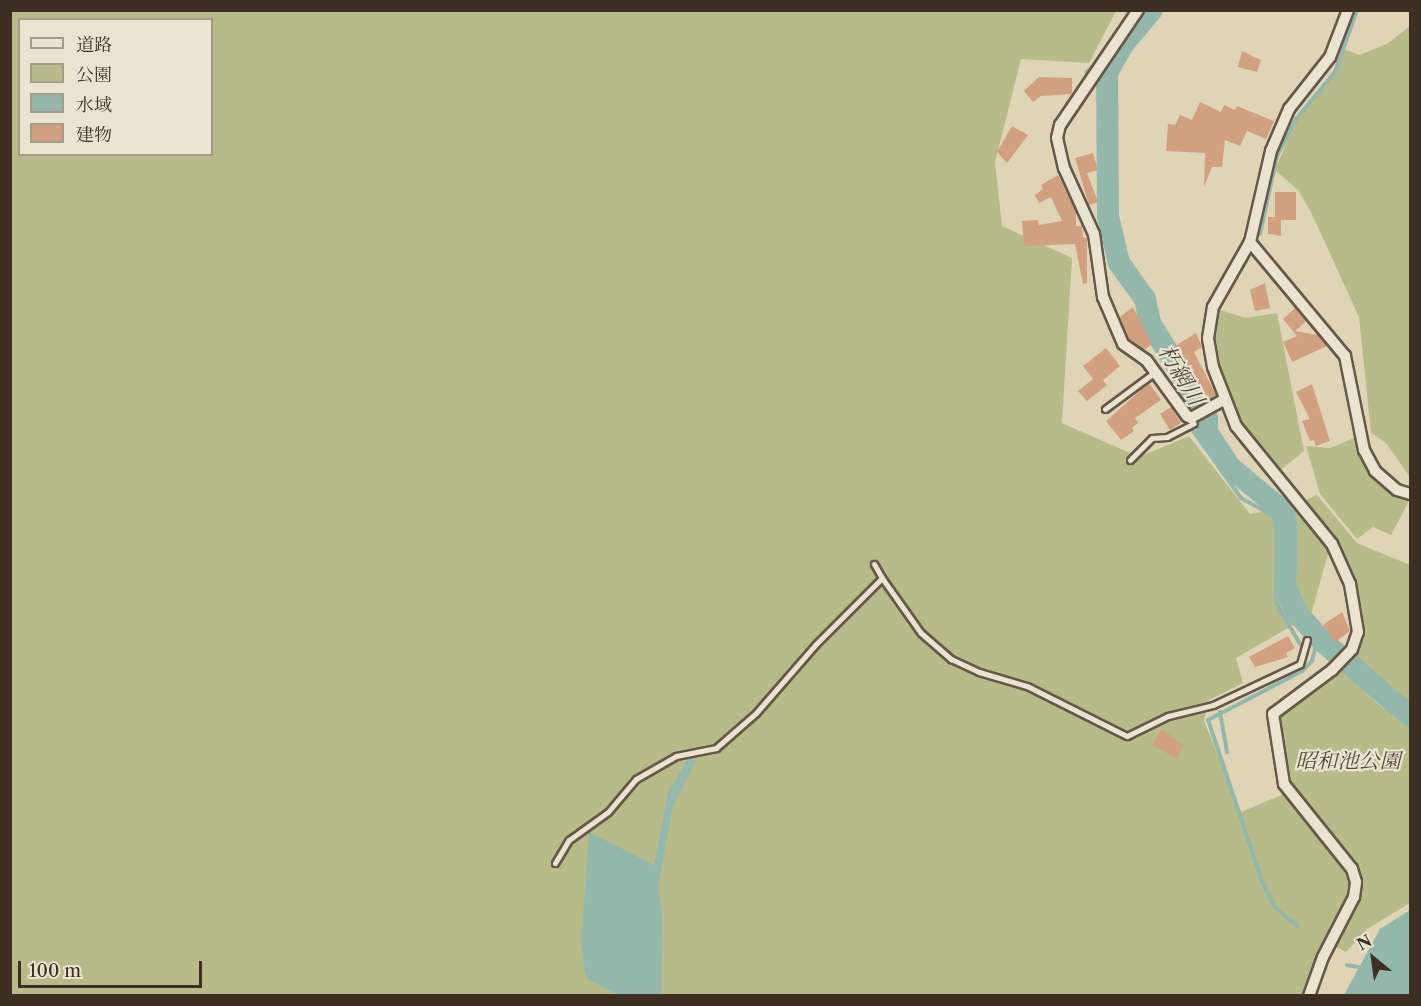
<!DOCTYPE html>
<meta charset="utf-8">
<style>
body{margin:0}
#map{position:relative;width:1421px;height:1006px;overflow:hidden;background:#dfd4b6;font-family:"Libre Caslon Text","Noto Serif JP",serif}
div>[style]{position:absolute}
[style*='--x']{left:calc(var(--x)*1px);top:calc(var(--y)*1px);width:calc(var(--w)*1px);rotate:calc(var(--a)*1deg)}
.green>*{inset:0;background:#b7bb8a}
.water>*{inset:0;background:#93b8ab}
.stream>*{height:4px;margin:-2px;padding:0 2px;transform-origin:2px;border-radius:2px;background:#93b8ab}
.river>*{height:22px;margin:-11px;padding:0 11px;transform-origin:11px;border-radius:11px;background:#93b8ab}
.building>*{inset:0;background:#d1a081;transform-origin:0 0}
.roads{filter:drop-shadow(2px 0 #665848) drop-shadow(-2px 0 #665848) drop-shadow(0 2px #665848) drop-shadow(0 -2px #665848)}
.service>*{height:5px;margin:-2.5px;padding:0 2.5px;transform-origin:2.5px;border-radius:2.5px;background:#eae3d0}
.minor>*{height:10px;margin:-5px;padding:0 5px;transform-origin:5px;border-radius:5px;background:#eae3d0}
span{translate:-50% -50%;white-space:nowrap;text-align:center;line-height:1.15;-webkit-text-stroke:4.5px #eae3d0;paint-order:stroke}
.park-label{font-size:21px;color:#564b38;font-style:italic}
.water-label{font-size:22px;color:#4f4a3f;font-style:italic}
.frame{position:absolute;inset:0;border:12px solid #3e2f24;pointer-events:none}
.legend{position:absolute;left:18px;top:18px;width:195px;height:138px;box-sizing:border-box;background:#eae3d0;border:2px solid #a59b8b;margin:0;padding:8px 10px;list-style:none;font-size:18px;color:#3e2f24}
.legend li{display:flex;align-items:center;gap:12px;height:30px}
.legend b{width:30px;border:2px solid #a59b8b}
.north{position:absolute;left:1343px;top:928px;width:60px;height:60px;-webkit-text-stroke:4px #eae3d0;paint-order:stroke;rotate:331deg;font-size:16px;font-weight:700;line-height:24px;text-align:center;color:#3e2f24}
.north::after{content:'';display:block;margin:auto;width:21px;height:27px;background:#3e2f24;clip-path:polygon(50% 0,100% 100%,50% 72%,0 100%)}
.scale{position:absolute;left:18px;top:961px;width:184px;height:27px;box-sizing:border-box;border:3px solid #3e2f24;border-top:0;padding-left:8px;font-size:18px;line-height:21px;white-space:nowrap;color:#3e2f24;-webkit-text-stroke:4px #eae3d0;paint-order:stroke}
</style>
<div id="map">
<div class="green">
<div style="clip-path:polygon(evenodd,10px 11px,1116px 11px,1089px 63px,1021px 59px,995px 162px,1002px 226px,1072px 258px,1062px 423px,1139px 457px,1189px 436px,1250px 514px,1293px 506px,1317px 495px,1357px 543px,1410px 565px,1410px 709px,1345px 653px,1359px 630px,1353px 590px,1329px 550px,1311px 615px,1236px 658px,1243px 683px,1209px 700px,1204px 721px,1241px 812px,1284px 794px,1298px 812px,1297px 798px,1289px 784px,1278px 718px,1304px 694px,1340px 670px,1384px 709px,1389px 704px,1410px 724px,1410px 903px,1367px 929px,1346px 952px,1326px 941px,1305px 991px,1314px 995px,11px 995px,10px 11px,20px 20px,212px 20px,212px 154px,20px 154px,20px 20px)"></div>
<div style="clip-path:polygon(1410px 26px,1410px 477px,1386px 443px,1371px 433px,1359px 317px,1311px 212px,1298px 190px,1275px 170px,1297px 118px,1334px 76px,1344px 49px,1359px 55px,1387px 44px)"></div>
<div style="clip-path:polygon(1217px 309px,1246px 318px,1277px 313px,1304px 451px,1278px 472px,1238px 419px,1218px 369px,1211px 338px)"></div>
<div style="clip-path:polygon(1359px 436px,1375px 478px,1386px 490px,1410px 499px,1391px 535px,1373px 527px,1357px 539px,1320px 494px,1306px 446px,1330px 448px)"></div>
</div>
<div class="water">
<div style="clip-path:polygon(688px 758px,696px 761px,673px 806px,658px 887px,663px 923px,661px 995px,619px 995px,589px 980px,585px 972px,581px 941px,589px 832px,654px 865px,668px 793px)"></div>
<div style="clip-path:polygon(1410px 910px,1410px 995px,1344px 995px,1380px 929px)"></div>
</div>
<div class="stream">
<div style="--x:1086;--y:80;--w:8;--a:-83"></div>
<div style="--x:1087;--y:72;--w:11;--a:-45"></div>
<div style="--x:1260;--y:234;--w:80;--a:-77.7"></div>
<div style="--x:1277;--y:156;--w:42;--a:-62.8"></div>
<div style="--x:1296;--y:119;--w:61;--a:-50.3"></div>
<div style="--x:1335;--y:72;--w:66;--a:-70.5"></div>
<div style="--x:1106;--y:317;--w:23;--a:67"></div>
<div style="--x:1189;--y:425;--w:90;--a:54.5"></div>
<div style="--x:1241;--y:498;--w:37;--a:29"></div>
<div style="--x:1273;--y:516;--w:21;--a:79"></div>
<div style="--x:1277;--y:537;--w:66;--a:90.9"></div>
<div style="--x:1276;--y:603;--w:48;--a:59.7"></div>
<div style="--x:1220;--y:712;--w:41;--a:80.1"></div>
<div style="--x:1297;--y:926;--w:30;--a:-139"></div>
<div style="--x:1274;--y:906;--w:28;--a:-116"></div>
<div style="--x:1262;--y:881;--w:170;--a:-108.5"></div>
<div style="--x:1208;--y:720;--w:106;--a:-27.5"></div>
<div style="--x:1302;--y:671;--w:14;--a:-45"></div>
<div style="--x:1312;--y:661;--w:25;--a:-76"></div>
<div style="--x:1347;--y:965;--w:17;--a:10"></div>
</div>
<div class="river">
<div style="--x:1152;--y:10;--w:43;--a:130.3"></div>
<div style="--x:1124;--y:43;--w:34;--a:120"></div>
<div style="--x:1107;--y:72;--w:144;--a:89.6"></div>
<div style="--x:1108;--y:216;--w:48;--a:76.8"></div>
<div style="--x:1119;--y:263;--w:44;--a:54.2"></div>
<div style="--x:1145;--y:299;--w:25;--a:78"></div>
<div style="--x:1150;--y:323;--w:92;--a:58.4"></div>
<div style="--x:1198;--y:401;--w:20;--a:63"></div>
<div style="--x:1207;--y:419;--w:13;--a:90"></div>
<div style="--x:1207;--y:432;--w:42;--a:56.7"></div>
<div style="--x:1230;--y:467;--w:70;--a:39.8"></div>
<div style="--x:1284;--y:512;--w:23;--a:83"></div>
<div style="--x:1287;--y:535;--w:52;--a:92.2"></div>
<div style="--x:1285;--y:587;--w:29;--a:65"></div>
<div style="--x:1297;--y:613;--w:38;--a:48"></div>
<div style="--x:1322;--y:641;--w:116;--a:40.4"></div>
</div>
<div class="building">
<div style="clip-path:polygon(1242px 51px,1261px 60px,1257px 72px,1238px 67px)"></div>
<div style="clip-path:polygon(1039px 77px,1072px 78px,1072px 94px,1041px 96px,1033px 102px,1024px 91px)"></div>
<div style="clip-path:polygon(1200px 102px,1221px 112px,1224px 105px,1235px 110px,1237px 106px,1274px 121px,1266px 139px,1247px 131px,1240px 146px,1225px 140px,1222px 167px,1212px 167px,1204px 187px,1205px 153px,1166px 151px,1168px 124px,1175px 125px,1180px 115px,1192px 120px)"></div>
<div style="clip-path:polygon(1012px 126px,1028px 135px,1007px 163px,997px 152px)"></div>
<div style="clip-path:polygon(1093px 153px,1098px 170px,1087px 173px,1098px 202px,1089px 205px,1075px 158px)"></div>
<div style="clip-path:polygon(1058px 175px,1076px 212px,1076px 226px,1082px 226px,1083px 237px,1087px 238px,1087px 283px,1083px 284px,1075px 244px,1024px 246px,1022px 221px,1038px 220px,1039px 225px,1062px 221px,1051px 197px,1039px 203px,1035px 195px,1043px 189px,1041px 185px)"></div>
<div style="clip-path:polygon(1275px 192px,1296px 192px,1296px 220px,1281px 220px,1281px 236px,1268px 234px,1268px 217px,1275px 217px)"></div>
<div style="clip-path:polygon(1265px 283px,1270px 308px,1255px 311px,1250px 290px)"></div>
<div style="clip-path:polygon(1133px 307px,1152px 344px,1144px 350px,1129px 339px,1120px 317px)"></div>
<div style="clip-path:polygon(1295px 308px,1306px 321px,1295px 331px,1318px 335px,1327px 346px,1292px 362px,1283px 342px,1297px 336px,1283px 319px)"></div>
<div style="clip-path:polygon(1196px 333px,1202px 347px,1194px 352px,1216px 395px,1210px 399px,1208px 395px,1204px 397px,1172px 348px)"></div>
<div style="clip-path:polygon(1106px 348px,1120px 366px,1103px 380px,1107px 385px,1087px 401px,1078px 391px,1093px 379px,1083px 366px)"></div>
<div style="clip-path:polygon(1149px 383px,1161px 400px,1135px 418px,1138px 423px,1132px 428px,1134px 431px,1121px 440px,1106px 421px)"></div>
<div style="clip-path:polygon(1312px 384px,1330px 441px,1316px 446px,1314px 440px,1310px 441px,1302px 421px,1310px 419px,1296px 392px)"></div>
<div style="left:1171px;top:407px;width:19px;height:13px;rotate:58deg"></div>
<div style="clip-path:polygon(1342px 612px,1350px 631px,1335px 642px,1323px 625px)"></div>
<div style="clip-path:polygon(1288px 636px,1295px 648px,1286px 653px,1288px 657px,1255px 667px,1249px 657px)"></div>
<div style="clip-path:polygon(1162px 729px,1184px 746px,1176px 758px,1152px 745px)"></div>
<div style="clip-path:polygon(1301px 749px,1329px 766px,1325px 773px,1296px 757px)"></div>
</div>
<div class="roads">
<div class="service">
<div style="--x:1105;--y:409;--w:62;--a:-36.5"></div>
<div style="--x:1130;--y:460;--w:31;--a:-45"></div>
<div style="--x:1152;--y:438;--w:15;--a:-4"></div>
<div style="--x:1167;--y:437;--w:30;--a:-27"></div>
<div style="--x:874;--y:564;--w:16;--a:60"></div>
<div style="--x:555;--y:863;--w:27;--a:-59"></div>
<div style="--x:569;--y:840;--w:48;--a:-35.7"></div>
<div style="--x:608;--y:812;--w:43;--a:-49.7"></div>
<div style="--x:636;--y:779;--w:46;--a:-29.9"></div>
<div style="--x:676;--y:756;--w:41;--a:-11.3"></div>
<div style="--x:716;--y:748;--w:53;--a:-41.2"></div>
<div style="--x:756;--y:713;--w:91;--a:-49"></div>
<div style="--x:816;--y:644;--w:93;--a:-45"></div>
<div style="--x:882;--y:578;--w:67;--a:54.7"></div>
<div style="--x:921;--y:633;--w:40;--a:41"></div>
<div style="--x:951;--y:659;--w:31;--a:25"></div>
<div style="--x:979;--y:672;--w:50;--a:16.3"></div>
<div style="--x:1027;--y:686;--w:112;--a:26.6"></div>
<div style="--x:1127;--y:736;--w:46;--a:-26"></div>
<div style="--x:1168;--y:716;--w:46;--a:-13.7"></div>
<div style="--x:1213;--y:705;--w:96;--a:-25.2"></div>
<div style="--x:1300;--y:664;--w:25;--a:-74"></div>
</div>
<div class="minor">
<div style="--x:1138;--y:10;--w:139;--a:124.1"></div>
<div style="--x:1060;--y:125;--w:13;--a:103"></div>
<div style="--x:1057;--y:138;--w:31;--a:77"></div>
<div style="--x:1064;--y:168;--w:72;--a:65.6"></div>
<div style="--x:1094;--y:234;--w:64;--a:81.9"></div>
<div style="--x:1103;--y:297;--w:51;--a:66.9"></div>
<div style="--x:1123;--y:344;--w:29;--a:35"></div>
<div style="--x:1147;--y:361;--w:68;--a:54"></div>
<div style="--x:1187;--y:416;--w:4;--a:27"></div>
<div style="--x:1191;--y:418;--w:39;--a:-29"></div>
<div style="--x:1250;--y:242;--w:148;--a:50.2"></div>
<div style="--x:1345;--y:356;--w:96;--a:78.6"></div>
<div style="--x:1364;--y:450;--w:24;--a:62"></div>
<div style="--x:1375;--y:471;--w:29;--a:41"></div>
<div style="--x:1397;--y:490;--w:14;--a:17"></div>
<div style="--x:1309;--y:996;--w:41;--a:-70.3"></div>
<div style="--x:1323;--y:957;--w:68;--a:-62.7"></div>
<div style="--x:1354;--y:897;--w:15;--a:-82"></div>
<div style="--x:1356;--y:882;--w:14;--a:-107"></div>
<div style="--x:1352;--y:869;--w:109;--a:-128.7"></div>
<div style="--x:1284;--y:784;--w:71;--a:-98.9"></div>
<div style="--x:1273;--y:714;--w:74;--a:-36.7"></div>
<div style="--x:1332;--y:670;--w:29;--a:-46"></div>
<div style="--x:1352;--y:649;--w:18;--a:-71"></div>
<div style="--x:1358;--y:632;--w:49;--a:-99.5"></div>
<div style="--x:1350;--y:584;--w:44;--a:-114.2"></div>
<div style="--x:1332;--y:544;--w:152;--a:-129.1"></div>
<div style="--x:1236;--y:426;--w:63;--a:-111.3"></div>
<div style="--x:1213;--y:367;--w:29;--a:-100"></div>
<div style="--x:1208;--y:338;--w:31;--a:-81"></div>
<div style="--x:1213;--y:307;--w:75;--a:-60.4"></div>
<div style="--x:1250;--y:242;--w:93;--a:-77"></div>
<div style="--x:1271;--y:151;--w:46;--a:-66.8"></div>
<div style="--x:1289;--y:109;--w:66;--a:-51.7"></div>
<div style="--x:1330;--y:57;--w:50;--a:-69"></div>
</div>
</div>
<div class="park-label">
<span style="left:1348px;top:761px">昭和池公園</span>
</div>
<div class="water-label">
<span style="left:1181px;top:375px;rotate:59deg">朽網川</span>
</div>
<div class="frame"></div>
<ul class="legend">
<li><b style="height:8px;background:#eae3d0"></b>道路</li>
<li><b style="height:16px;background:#b7bb8a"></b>公園</li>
<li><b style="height:16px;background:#93b8ab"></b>水域</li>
<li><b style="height:16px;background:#d1a081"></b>建物</li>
</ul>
<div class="north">N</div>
<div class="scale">100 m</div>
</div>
